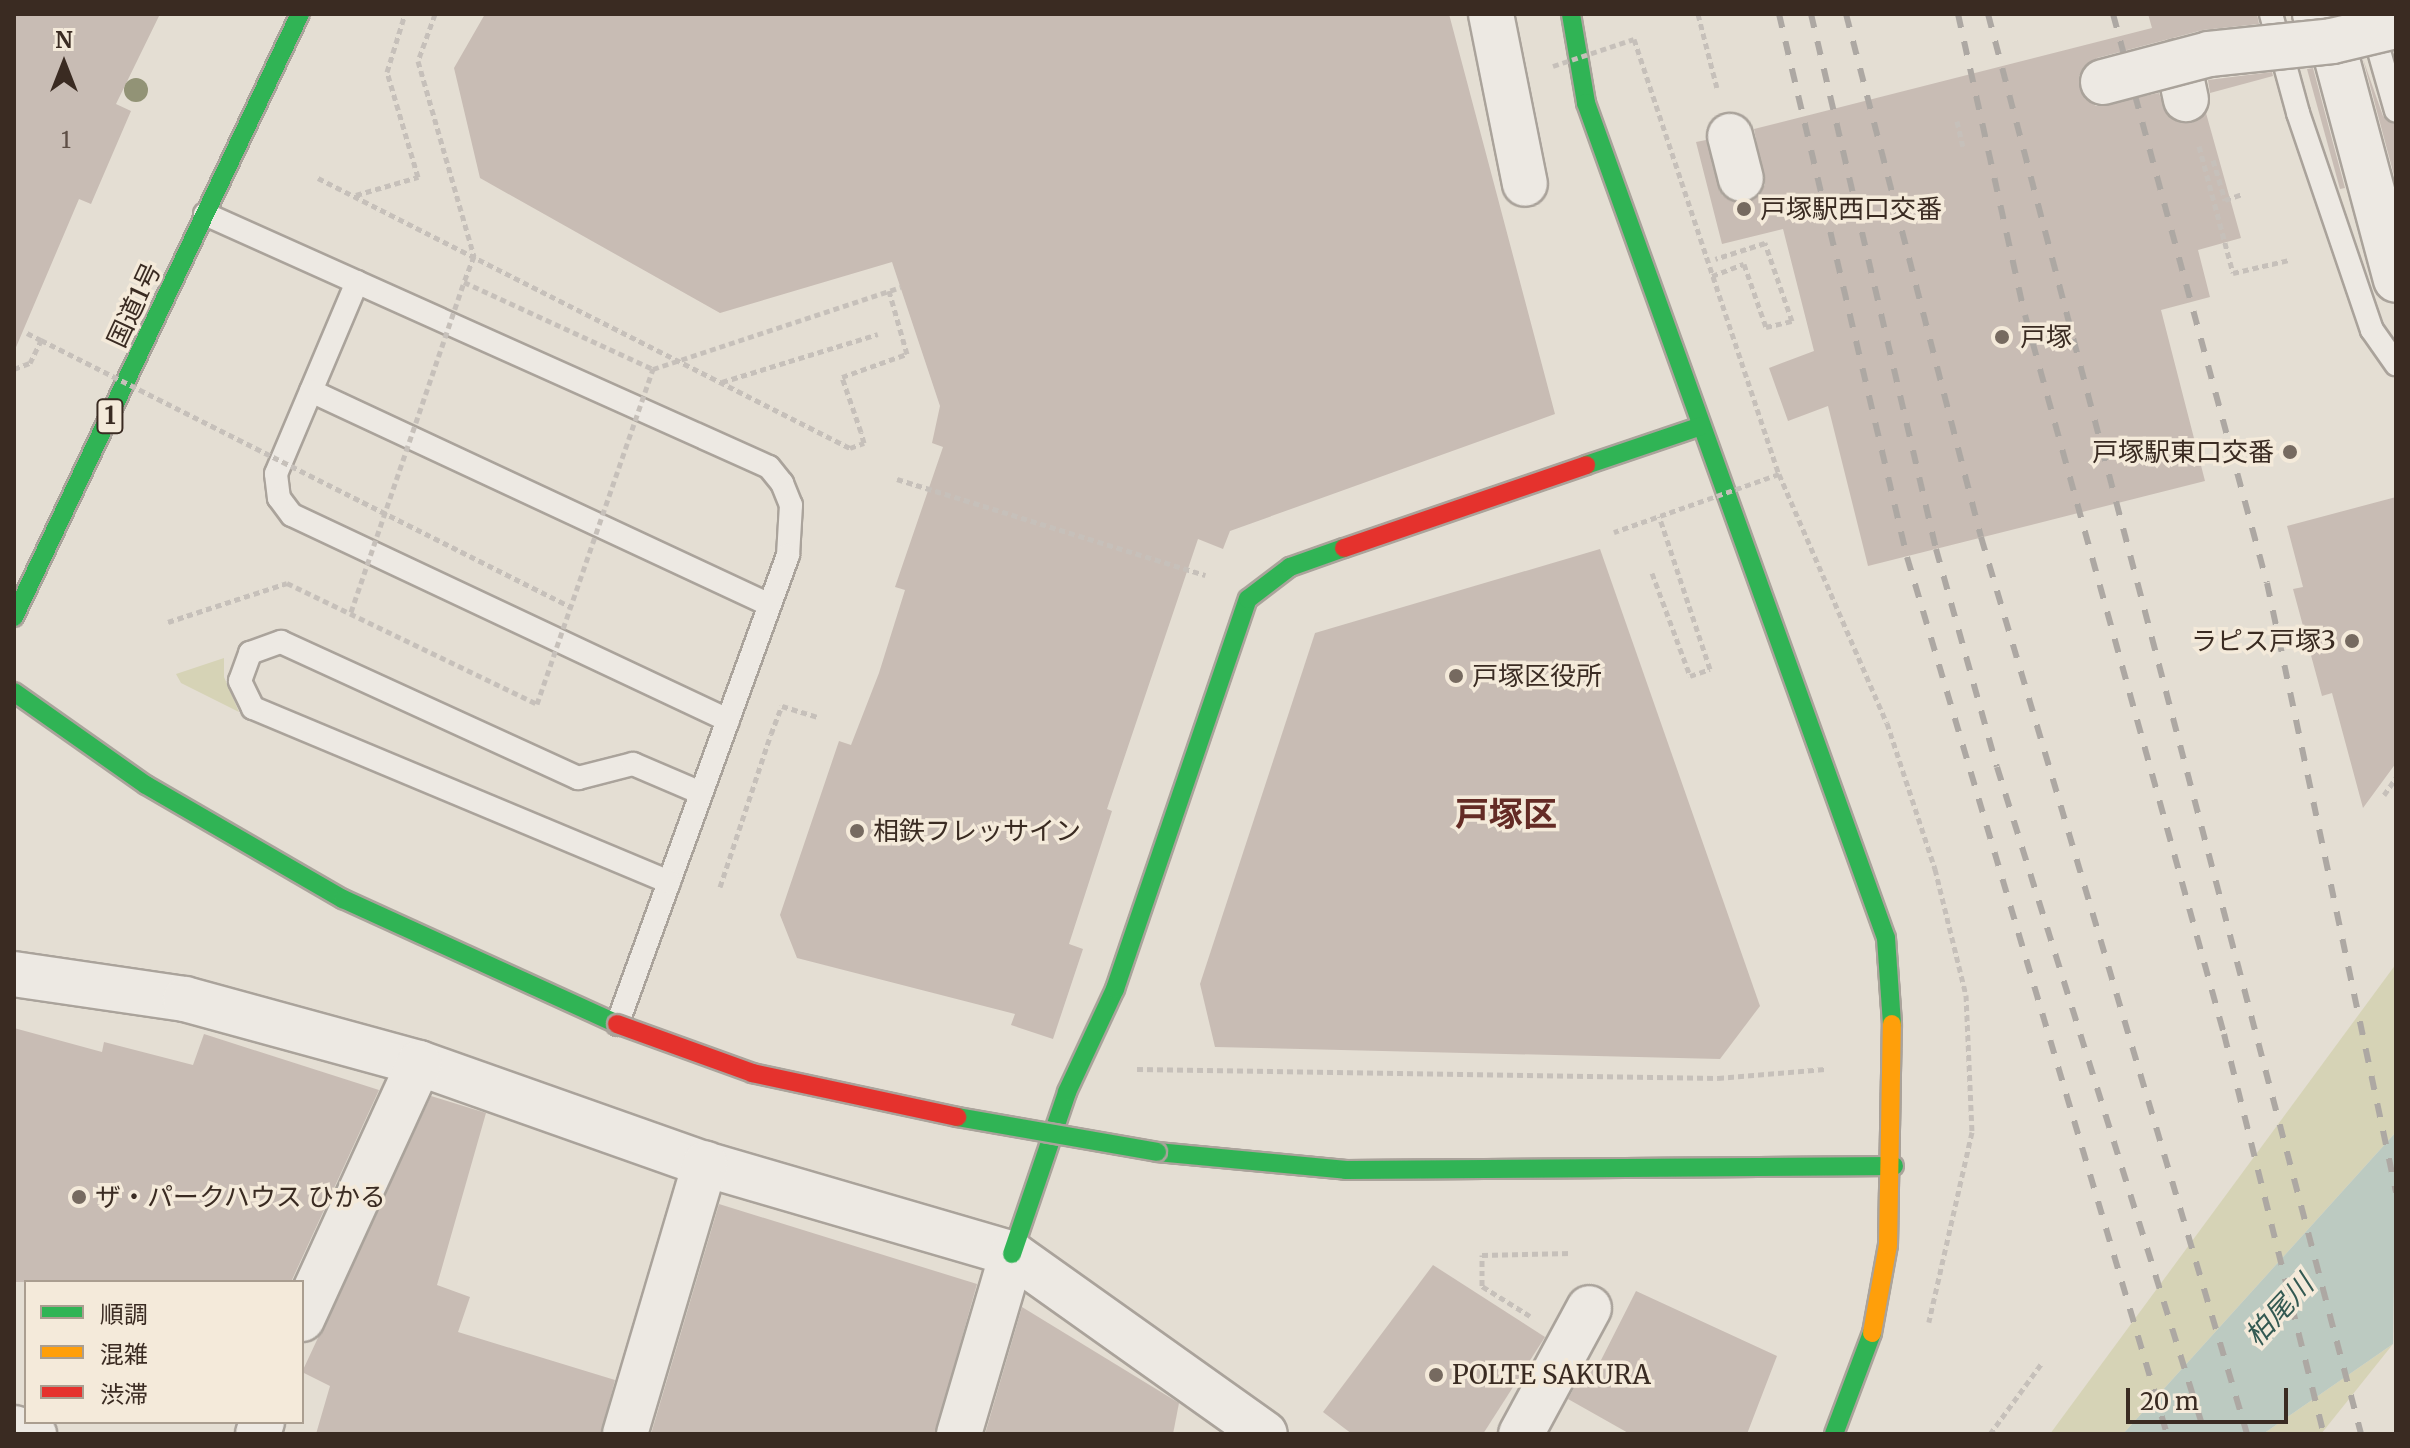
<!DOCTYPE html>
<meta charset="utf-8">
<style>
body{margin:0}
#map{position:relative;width:2410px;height:1448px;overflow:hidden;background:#e4ded3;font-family:Merriweather,"Noto Sans JP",serif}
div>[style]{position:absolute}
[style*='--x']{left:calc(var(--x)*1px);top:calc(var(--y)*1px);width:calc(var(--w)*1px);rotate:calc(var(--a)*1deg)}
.green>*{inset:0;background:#d6d3b6}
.water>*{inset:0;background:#bccac1}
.building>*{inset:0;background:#c8bcb4}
.path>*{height:5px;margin-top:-2.5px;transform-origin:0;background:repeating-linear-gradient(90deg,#c6c0ba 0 6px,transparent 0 10px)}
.roads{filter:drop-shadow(2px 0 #aaa39b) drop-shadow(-2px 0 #aaa39b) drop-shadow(0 2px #aaa39b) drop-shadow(0 -2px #aaa39b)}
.lane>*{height:22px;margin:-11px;padding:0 11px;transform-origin:11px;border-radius:11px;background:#ede9e3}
.street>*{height:44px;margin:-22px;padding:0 22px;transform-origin:22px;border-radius:22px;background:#ede9e3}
.fast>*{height:18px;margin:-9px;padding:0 9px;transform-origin:9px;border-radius:9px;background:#30b455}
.slow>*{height:18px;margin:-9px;padding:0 9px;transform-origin:9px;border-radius:9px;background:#ff9f0a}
.jam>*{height:18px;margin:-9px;padding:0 9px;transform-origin:9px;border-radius:9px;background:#e5322d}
.rail>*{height:6px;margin-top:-3px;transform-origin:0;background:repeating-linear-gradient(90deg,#ada8a3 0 14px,transparent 0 28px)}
.path-bridge>*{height:5px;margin-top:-2.5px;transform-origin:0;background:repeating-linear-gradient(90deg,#c6c0ba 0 6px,transparent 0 10px)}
.bridges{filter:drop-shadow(2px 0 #aaa39b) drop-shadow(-2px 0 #aaa39b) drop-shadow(0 2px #aaa39b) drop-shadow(0 -2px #aaa39b)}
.street-bridge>*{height:44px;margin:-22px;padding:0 22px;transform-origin:22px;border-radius:22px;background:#ede9e3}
.fast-bridge>*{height:18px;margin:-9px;padding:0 9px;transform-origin:9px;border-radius:9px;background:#30b455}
.jam-bridge>*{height:18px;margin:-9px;padding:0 9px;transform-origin:9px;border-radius:9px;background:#e5322d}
.trees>*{width:24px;height:24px;margin:-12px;border-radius:50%;background:#929376}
.dots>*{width:22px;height:22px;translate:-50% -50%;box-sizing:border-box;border:4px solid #f4eada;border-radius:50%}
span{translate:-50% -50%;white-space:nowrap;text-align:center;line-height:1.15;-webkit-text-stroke:7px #f4eada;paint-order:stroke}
.number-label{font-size:22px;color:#5e4f46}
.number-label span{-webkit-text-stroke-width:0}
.shield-label span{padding:2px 6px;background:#f4eada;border:2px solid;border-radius:6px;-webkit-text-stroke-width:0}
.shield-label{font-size:24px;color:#3a2b22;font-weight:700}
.poi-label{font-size:26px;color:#3a2b22}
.left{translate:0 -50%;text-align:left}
.right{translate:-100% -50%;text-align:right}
.street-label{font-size:26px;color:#3a2b22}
.water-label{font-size:28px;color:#335952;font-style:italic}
.district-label{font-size:34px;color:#642b25;font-weight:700}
.frame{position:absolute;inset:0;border:16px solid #3a2b22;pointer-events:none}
.legend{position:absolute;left:24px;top:1280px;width:280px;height:144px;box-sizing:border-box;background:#f4eada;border:2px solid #aa9e90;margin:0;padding:10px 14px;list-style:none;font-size:24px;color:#3a2b22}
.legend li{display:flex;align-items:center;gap:16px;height:40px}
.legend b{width:40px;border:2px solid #aa9e90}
.north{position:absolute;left:24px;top:24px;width:80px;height:80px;-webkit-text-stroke:6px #f4eada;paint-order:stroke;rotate:0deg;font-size:22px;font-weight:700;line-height:32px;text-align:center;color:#3a2b22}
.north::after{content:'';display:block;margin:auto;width:28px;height:36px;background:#3a2b22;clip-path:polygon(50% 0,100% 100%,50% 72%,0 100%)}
.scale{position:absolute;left:2126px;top:1388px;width:162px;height:36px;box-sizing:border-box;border:4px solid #3a2b22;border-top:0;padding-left:10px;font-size:24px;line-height:28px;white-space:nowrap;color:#3a2b22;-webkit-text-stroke:6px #f4eada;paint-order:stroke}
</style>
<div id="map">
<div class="green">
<div style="clip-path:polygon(224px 658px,224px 677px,239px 712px,181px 683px,176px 674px)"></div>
<div style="clip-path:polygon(2396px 964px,2396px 1132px,2123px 1434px,2050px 1434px)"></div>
<div style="clip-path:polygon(2393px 1344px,2321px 1434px,2263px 1434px)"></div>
</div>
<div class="water">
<div style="clip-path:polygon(2396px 1132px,2393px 1344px,2263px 1434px,2123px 1434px)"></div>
</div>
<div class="building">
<div style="clip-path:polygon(14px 14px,160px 14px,116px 104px,131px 111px,91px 204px,79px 199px,14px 352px)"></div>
<div style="clip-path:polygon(485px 14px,1449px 14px,1555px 414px,1230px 531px,1223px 549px,1198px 539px,1107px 809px,1112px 811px,1069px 944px,1083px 949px,1053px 1039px,1011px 1025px,1015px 1014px,797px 958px,780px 915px,839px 741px,851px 745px,879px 673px,905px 590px,895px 587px,943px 447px,932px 443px,940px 406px,892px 262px,720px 313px,480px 178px,454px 68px)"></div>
<div style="clip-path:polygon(2148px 14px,2257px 14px,2259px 24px,2203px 30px,2097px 58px,2079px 76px,2085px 99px,2096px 106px,2159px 93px,2167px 115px,2178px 122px,2192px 123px,2206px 113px,2241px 238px,2198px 250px,2210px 297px,2161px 310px,2205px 481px,1868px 566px,1828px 406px,1788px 421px,1769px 368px,1814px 351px,1783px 229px,1722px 244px,1696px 142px,1706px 140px,1723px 196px,1748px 203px,1765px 185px,1754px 129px,2152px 28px)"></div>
<div style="clip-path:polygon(2363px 59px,2383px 116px,2396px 125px,2396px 183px)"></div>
<div style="clip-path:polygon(2313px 68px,2345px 188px,2340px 189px,2307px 69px)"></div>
<div style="clip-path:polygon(2272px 72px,2273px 76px,2210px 93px,2208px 80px)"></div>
<div style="clip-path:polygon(2396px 497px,2396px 763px,2363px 808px,2332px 693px,2322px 696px,2293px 589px,2303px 587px,2287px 526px)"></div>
<div style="clip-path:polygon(1600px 549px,1760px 1006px,1720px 1059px,1215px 1047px,1200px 984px,1315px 633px)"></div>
<div style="clip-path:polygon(14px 1028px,102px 1052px,104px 1042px,193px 1065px,204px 1034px,379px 1090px,291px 1282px,14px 1282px)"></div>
<div style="clip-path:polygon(431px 1096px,486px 1113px,437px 1285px,470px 1297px,458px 1332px,615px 1380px,601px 1434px,316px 1434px,330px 1386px,302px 1372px)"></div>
<div style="clip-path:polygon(719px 1204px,977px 1284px,935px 1434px,651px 1434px)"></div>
<div style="clip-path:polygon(1433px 1265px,1545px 1337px,1483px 1434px,1352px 1434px,1323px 1412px)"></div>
<div style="clip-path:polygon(1636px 1291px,1777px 1356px,1747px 1434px,1630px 1434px,1568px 1399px,1587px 1364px,1596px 1370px)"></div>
<div style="clip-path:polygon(1022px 1307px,1179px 1403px,1173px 1434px,985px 1434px)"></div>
</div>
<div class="path">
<div style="--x:1698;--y:14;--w:76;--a:75.6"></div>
<div style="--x:1957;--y:121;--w:26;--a:77"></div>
<div style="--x:2199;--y:146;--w:131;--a:75"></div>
<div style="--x:2233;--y:273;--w:57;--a:-13.1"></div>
<div style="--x:2213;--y:160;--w:42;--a:73.3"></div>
<div style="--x:2225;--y:200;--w:18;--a:-19"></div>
<div style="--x:318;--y:178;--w:597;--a:26.91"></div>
<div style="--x:850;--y:448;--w:15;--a:-20"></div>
<div style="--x:864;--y:443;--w:11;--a:-105"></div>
<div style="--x:356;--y:195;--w:65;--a:-16.2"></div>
<div style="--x:418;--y:177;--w:109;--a:-106.4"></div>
<div style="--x:387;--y:72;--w:61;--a:-72.8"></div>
<div style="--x:1712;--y:276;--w:34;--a:-21"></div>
<div style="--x:1744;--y:264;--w:67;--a:70.8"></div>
<div style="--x:1766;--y:327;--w:27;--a:-13"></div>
<div style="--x:1792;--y:321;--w:83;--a:-109.1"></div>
<div style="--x:1765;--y:243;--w:52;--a:162.3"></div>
<div style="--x:27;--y:333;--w:16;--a:27"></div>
<div style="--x:722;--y:382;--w:163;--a:-17.1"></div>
<div style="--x:1779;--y:474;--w:271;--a:66.6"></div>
<div style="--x:1887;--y:723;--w:154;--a:71.8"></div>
<div style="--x:1935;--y:869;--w:130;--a:76.2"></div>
<div style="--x:1966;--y:995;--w:137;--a:87.5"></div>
<div style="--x:1972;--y:1132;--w:195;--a:102.8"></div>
<div style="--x:897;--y:479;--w:323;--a:17.3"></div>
<div style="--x:1652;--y:573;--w:110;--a:69.7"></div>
<div style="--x:1690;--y:676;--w:21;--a:-19"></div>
<div style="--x:1710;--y:669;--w:161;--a:-108.4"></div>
<div style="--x:168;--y:622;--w:125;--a:-18.1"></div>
<div style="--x:2384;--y:795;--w:21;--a:-55"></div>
<div style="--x:720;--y:887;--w:161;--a:-71.6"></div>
<div style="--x:1137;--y:1069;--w:581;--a:0.89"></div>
<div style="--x:1718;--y:1078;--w:107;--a:-4.8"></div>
<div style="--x:1530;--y:1316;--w:57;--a:-148"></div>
<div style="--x:1482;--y:1286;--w:31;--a:-90"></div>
<div style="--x:1482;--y:1255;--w:90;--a:-1.3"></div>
<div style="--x:1990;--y:1434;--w:87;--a:-53.9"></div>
</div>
<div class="roads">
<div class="lane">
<div style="--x:2271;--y:14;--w:103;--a:74.7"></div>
<div style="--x:2298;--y:113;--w:229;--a:71.2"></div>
<div style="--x:2372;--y:330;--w:42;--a:54.8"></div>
<div style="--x:2371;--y:23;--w:91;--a:74.1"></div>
<div style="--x:205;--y:214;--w:618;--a:24.16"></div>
<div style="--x:769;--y:467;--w:21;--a:51"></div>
<div style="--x:782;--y:483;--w:24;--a:68"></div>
<div style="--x:791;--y:505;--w:50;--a:93.4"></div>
<div style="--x:788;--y:555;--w:499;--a:110"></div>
<div style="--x:357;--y:282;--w:208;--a:112.9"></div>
<div style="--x:276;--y:474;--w:24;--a:83"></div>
<div style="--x:279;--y:498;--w:21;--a:53"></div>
<div style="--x:292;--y:515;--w:482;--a:25.2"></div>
<div style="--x:311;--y:391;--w:506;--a:25"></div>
<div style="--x:669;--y:882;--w:451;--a:-157.3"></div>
<div style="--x:253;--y:708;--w:30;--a:-116"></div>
<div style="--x:240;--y:681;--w:30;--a:-70"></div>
<div style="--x:250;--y:653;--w:33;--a:-20"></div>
<div style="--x:281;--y:642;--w:327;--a:24.6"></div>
<div style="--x:578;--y:778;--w:57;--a:-14.3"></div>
<div style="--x:633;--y:764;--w:74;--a:23.1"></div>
</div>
<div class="street">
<div style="--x:2315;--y:14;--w:32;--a:58"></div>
<div style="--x:2332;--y:41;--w:247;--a:75"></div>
<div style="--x:2178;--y:62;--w:38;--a:78"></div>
<div style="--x:1730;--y:136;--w:44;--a:75.7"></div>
<div style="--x:14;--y:974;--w:173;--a:8.3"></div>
<div style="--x:185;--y:999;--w:243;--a:15.3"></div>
<div style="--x:419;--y:1063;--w:303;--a:19.5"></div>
<div style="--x:705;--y:1164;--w:320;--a:16.3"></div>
<div style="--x:1012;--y:1254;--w:310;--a:35.4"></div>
<div style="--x:302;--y:1319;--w:281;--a:-65.4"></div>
<div style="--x:14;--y:1428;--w:21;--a:17"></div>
<div style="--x:258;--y:1434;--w:13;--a:-72"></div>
<div style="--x:625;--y:1434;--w:282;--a:-73.5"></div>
<div style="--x:959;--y:1434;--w:188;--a:-73.6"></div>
<div style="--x:1521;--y:1434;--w:143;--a:-61.6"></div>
</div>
<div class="fast">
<div style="--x:1571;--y:14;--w:90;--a:80.4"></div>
<div style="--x:1586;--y:103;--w:887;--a:70.24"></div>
<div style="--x:1886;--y:938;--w:86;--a:86"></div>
<div style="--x:1586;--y:465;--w:121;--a:-18.7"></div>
<div style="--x:14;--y:617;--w:667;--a:-64.63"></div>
<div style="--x:14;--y:692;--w:161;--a:35.2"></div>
<div style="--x:146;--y:785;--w:228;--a:30.1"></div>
<div style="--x:343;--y:899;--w:301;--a:24.5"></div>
<div style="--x:1157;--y:1152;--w:190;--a:5.4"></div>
<div style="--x:1346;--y:1170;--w:548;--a:-0.42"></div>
<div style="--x:1012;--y:1254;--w:171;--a:-71.2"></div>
<div style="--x:1067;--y:1092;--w:114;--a:-65"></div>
<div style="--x:1115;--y:989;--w:412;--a:-71.2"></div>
<div style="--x:1248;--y:599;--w:53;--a:-37.3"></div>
<div style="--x:1290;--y:567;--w:57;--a:-19.4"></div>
<div style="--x:1834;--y:1434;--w:108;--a:-69.4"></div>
</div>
<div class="slow">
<div style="--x:1872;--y:1333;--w:89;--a:-79.7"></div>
<div style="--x:1888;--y:1245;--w:221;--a:-89"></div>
</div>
<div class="jam">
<div style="--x:1344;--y:548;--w:256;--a:-18.9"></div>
</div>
</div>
<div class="rail">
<div style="--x:1779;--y:14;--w:558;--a:76.74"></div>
<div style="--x:1907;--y:557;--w:915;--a:73.49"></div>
<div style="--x:1811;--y:14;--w:549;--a:76.85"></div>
<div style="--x:1936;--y:549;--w:226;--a:74.4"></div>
<div style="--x:1997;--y:767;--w:699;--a:72.68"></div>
<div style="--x:1846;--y:14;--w:540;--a:75.53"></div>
<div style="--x:1981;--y:537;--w:936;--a:73.48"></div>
<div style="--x:1958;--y:14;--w:308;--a:77.5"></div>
<div style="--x:2025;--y:315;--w:746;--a:74.53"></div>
<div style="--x:2224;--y:1034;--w:412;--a:76"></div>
<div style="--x:1988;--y:14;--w:1468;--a:75.28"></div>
<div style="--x:2113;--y:14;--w:589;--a:74.86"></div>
<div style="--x:2267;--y:583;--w:623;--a:78.04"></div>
</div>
<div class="path-bridge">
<div style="--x:435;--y:14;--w:50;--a:109.9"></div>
<div style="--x:418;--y:61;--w:203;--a:74"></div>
<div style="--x:474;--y:256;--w:28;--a:111"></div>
<div style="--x:1553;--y:66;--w:85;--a:-18.4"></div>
<div style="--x:1634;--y:39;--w:459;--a:71.6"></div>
<div style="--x:1779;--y:474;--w:175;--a:160.6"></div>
<div style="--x:14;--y:369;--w:17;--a:-21"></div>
<div style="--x:30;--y:363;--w:25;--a:-64"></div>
<div style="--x:41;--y:340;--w:593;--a:26.74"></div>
<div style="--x:861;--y:432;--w:58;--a:-109.1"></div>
<div style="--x:842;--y:377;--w:69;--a:-19.5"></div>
<div style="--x:907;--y:354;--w:66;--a:-105.9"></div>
<div style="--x:287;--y:583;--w:278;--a:25.8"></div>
<div style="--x:537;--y:704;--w:355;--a:-70.9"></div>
<div style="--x:653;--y:369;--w:261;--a:-18.3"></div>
<div style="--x:351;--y:612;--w:349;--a:-71.1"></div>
<div style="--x:464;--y:282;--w:208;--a:24.7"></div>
<div style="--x:771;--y:734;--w:30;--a:-69"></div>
<div style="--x:782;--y:706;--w:37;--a:17"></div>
</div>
<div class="bridges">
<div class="street-bridge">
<div style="--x:1491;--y:14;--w:173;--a:78.7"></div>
<div style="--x:2103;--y:82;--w:110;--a:-14.8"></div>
<div style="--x:2209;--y:54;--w:124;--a:-6"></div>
<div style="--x:2332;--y:41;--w:66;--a:-13.2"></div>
</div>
<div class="fast-bridge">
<div style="--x:957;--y:1117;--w:203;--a:9.9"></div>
</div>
<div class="jam-bridge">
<div style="--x:617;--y:1024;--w:144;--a:19.9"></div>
<div style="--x:752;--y:1073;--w:210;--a:12.1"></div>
</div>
</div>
<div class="trees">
<div style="left:136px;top:90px"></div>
</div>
<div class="dots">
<div style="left:1744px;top:209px;background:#766a60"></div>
<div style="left:2002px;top:337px;background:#766a60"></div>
<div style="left:2290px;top:452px;background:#766a60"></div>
<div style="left:2352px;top:641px;background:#766a60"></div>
<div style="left:1456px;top:676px;background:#766a60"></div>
<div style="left:857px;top:831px;background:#766a60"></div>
<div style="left:79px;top:1197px;background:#766a60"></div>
<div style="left:1436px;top:1375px;background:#766a60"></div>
</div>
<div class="number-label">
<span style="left:66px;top:141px">1</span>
</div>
<div class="shield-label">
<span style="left:110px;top:416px">1</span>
</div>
<div class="poi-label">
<span class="left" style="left:1760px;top:209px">戸塚駅西口交番</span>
<span class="left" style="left:2020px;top:337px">戸塚</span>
<span class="right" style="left:2274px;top:452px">戸塚駅東口交番</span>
<span class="right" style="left:2336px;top:641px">ラピス戸塚3</span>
<span class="left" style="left:1472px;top:676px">戸塚区役所</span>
<span class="left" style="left:873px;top:831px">相鉄フレッサイン</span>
<span class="left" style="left:95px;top:1197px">ザ・パークハウス ひかる</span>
<span class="left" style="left:1452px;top:1375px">POLTE SAKURA</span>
</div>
<div class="street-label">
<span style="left:134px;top:305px;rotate:-65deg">国道1号</span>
</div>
<div class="water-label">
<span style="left:2279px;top:1310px;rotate:-47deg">柏尾川</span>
</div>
<div class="district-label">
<span style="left:1506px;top:815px">戸塚区</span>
</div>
<div class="frame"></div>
<ul class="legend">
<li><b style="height:10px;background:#30b455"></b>順調</li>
<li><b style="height:10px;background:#ff9f0a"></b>混雑</li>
<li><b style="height:10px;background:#e5322d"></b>渋滞</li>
</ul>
<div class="north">N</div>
<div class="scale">20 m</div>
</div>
